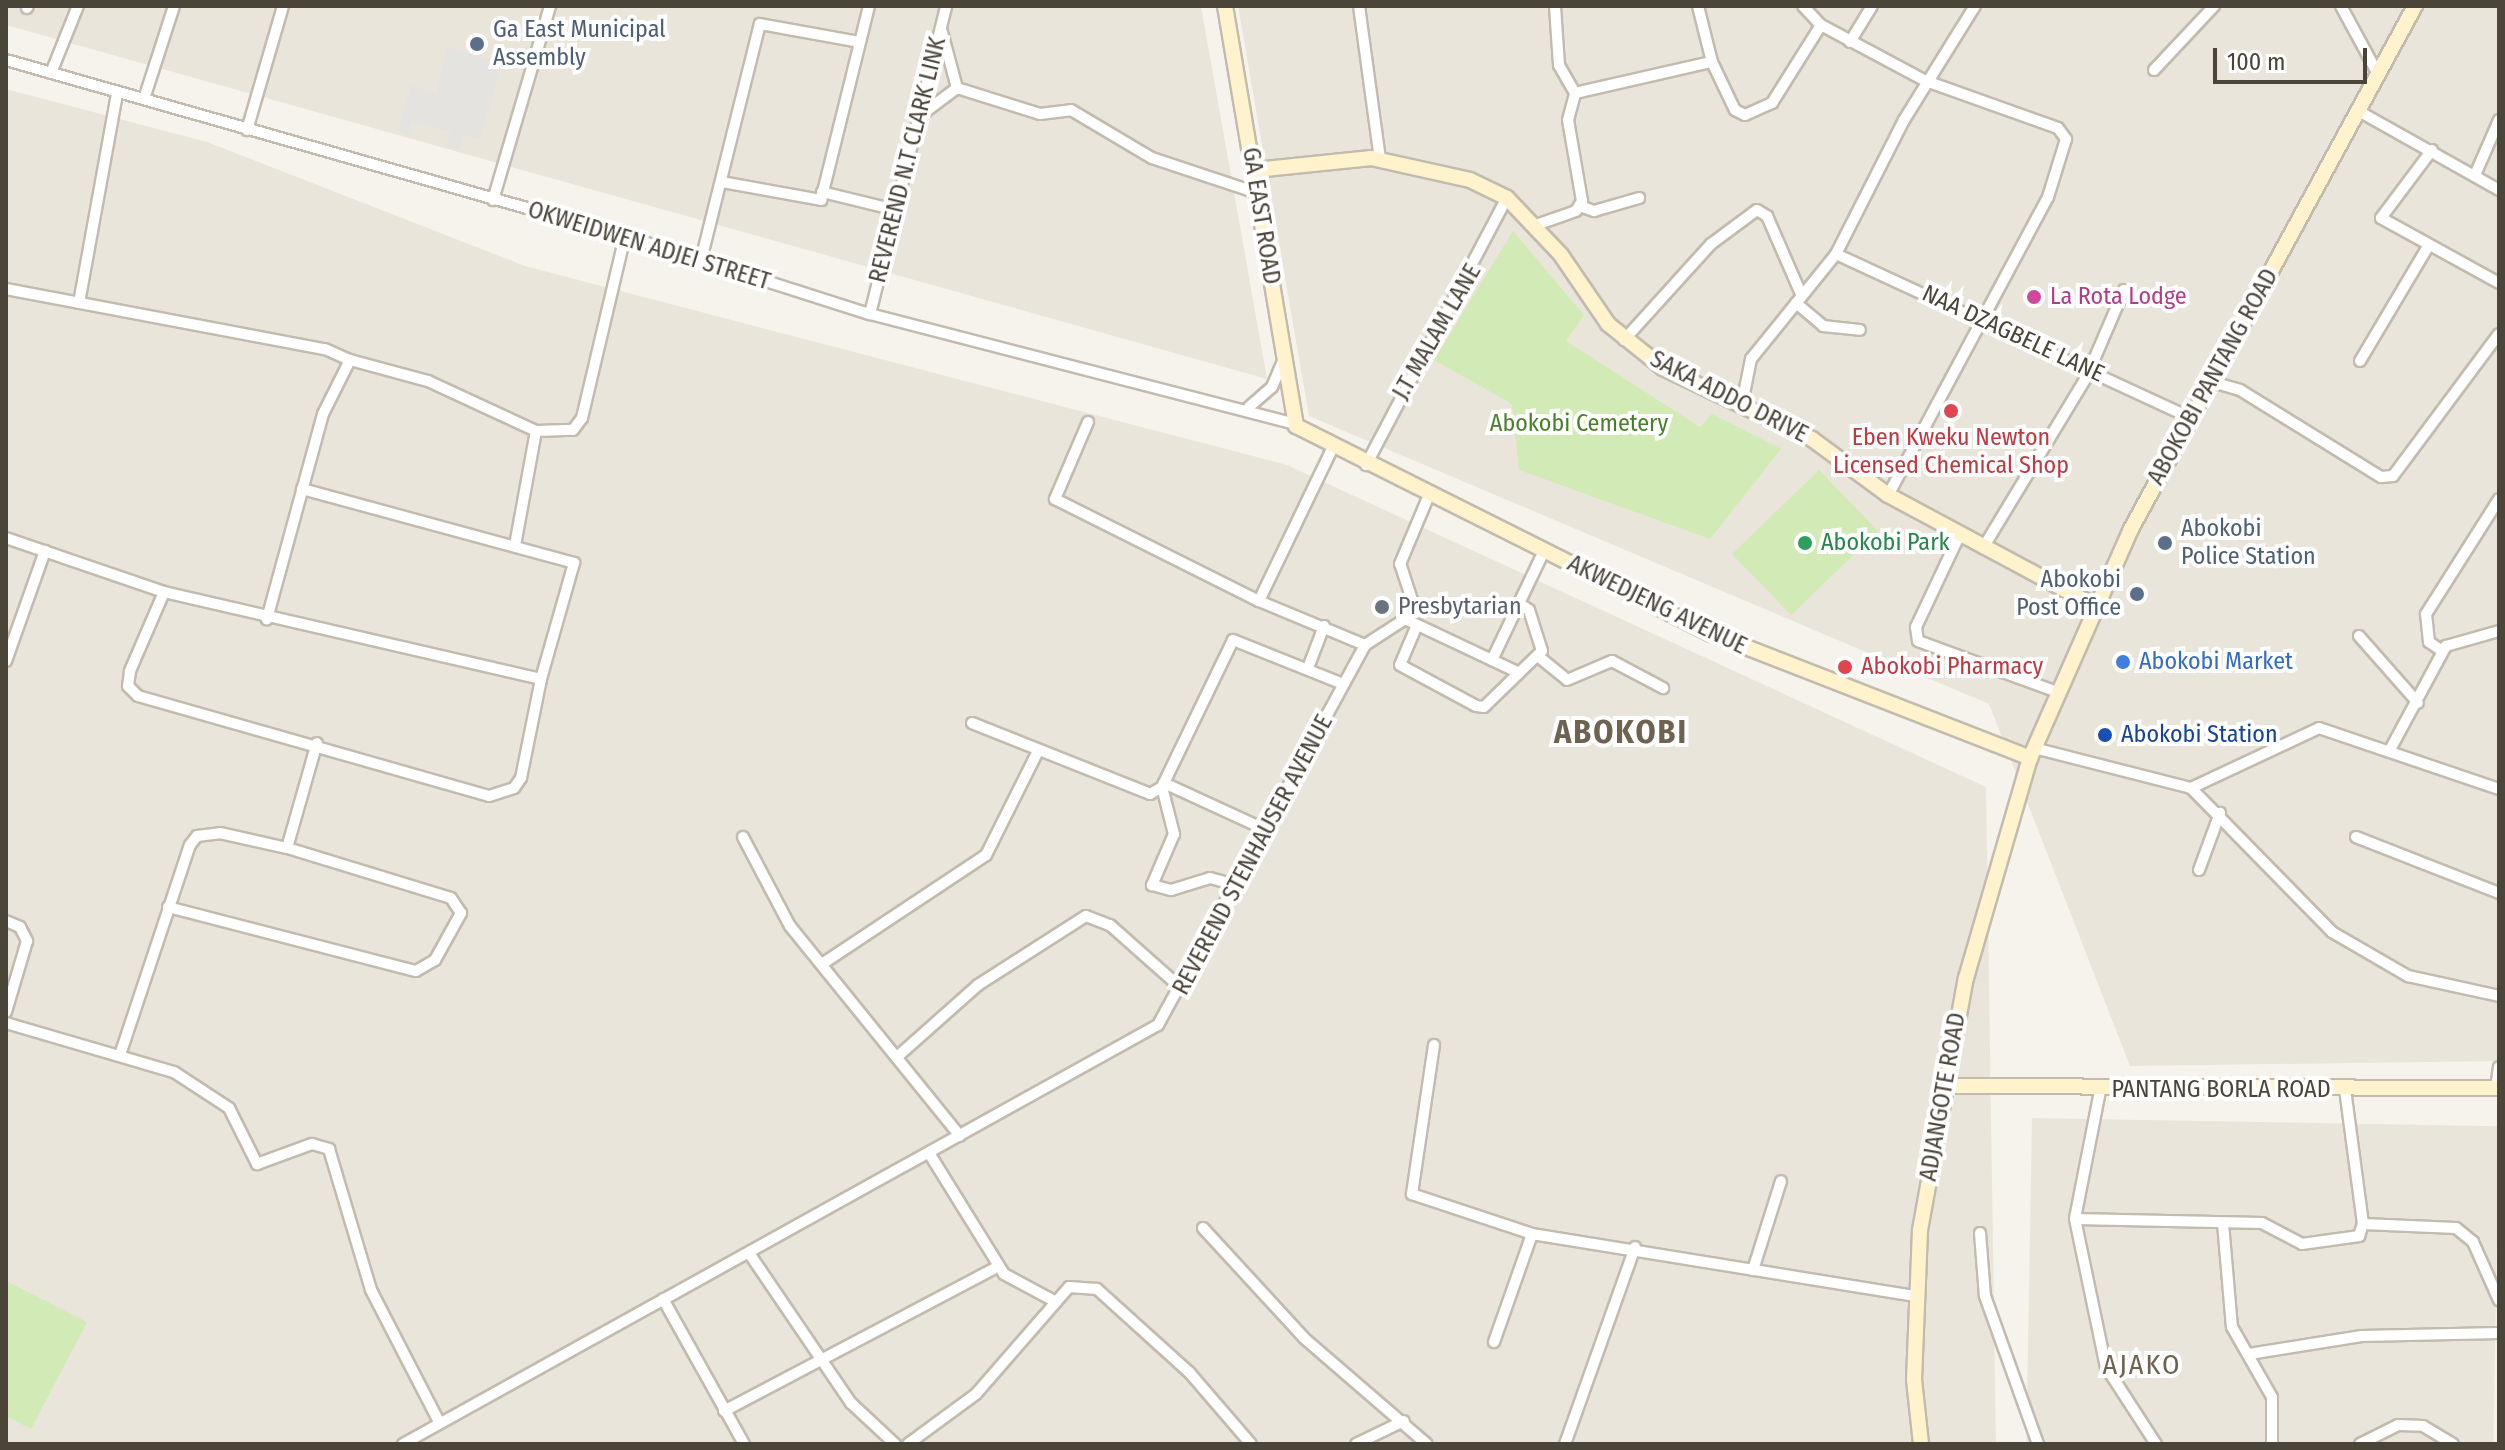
<!DOCTYPE html>
<style>
body{margin:0}
#map{position:relative;width:2505px;height:1450px;overflow:hidden;background:#f6f3ec;font-family:"Fira Sans Condensed",sans-serif}
div>[style]{position:absolute}
[style*='--x']{left:calc(var(--x)*1px);top:calc(var(--y)*1px);width:calc(var(--w)*1px);rotate:calc(var(--a)*1deg)}
.residential>*{inset:0;background:#eae5da;transform-origin:0 0}
.green>*{inset:0;background:#d2eab5;transform-origin:0 0}
.parking>*{inset:0;background:#e5e3e0}
.roads{filter:drop-shadow(2px 0 #c2bbae) drop-shadow(-2px 0 #c2bbae) drop-shadow(0 2px #c2bbae) drop-shadow(0 -2px #c2bbae)}
.street>*{height:10px;margin:-5px;padding:0 5px;transform-origin:5px;border-radius:5px;background:#fff}
.secondary>*{height:14px;margin:-7px;padding:0 7px;transform-origin:7px;border-radius:7px;background:#fff3cd}
.dots>*{width:22px;height:22px;translate:-50% -50%;box-sizing:border-box;border:4px solid #fff;border-radius:50%}
span{translate:-50% -50%;white-space:nowrap;text-align:center;line-height:1.15;-webkit-text-stroke:8px #fff;paint-order:stroke}
.service-label{font-size:24px;color:#4e5e75}
.left{translate:0 -50%;text-align:left}
.right{translate:-100% -50%;text-align:right}
.street-label{font-size:24px;color:#4b4439}
.hotel-label{font-size:24px;color:#b23c85}
.park-label{font-size:24px;color:#4a7f2a}
.health-label{font-size:24px;color:#be3a42}
.leisure-label{font-size:24px;color:#27864d}
.worship-label{font-size:24px;color:#5b616d}
.shop-label{font-size:24px;color:#366cbe}
.transit-label{font-size:24px;color:#164399}
.quarter-label{font-size:28px;color:#6e6250;letter-spacing:2px}
.district-label{font-size:32px;color:#6e6250;font-weight:700;letter-spacing:2px}
.frame{position:absolute;inset:0;border:8px solid #4b4439;pointer-events:none}
.scale{position:absolute;left:2213px;top:48px;width:154px;height:36px;box-sizing:border-box;border:4px solid #4b4439;border-top:0;padding-left:10px;font-size:24px;line-height:28px;white-space:nowrap;color:#4b4439;-webkit-text-stroke:6px #fff;paint-order:stroke}
</style>
<div id="map">
<div class="residential">
<div style="clip-path:polygon(6px 6px,1201px 6px,1267px 379px,6px 25px)"></div>
<div style="clip-path:polygon(1238px 6px,2499px 6px,2499px 1061px,2130px 1066px,1989px 704px,1309px 416px)"></div>
<div style="clip-path:polygon(6px 89px,207px 142px,525px 266px,1287px 465px,1986px 787px,1996px 1444px,6px 1444px)"></div>
<div style="left:2032px;top:1118px;width:467px;height:326px;rotate:1deg"></div>
</div>
<div class="green">
<div style="clip-path:polygon(1513px 231px,1584px 315px,1566px 341px,1700px 427px,1712px 414px,1781px 449px,1710px 539px,1519px 470px,1512px 404px,1434px 360px)"></div>
<div style="left:1819px;top:470px;width:85px;height:121px;rotate:46deg"></div>
<div style="clip-path:polygon(6px 1281px,87px 1322px,31px 1429px,6px 1416px)"></div>
</div>
<div class="parking">
<div style="clip-path:polygon(446px 47px,502px 63px,480px 139px,463px 134px,459px 149px,446px 146px,450px 132px,412px 121px,408px 135px,397px 132px,411px 85px,437px 93px)"></div>
</div>
<div class="roads">
<div class="street">
<div style="--x:1359;--y:6;--w:155;--a:82.2"></div>
<div style="--x:1698;--y:6;--w:58;--a:76"></div>
<div style="--x:1712;--y:62;--w:53;--a:64.4"></div>
<div style="--x:1735;--y:110;--w:11;--a:27"></div>
<div style="--x:1745;--y:115;--w:30;--a:-24"></div>
<div style="--x:1772;--y:103;--w:92;--a:-57.9"></div>
<div style="--x:1803;--y:6;--w:26;--a:47"></div>
<div style="--x:1821;--y:25;--w:119;--a:28.1"></div>
<div style="--x:1926;--y:81;--w:140;--a:19.6"></div>
<div style="--x:2058;--y:128;--w:14;--a:54"></div>
<div style="--x:2066;--y:139;--w:61;--a:107.2"></div>
<div style="--x:2048;--y:197;--w:338;--a:118.2"></div>
<div style="--x:2341;--y:6;--w:80;--a:61.5"></div>
<div style="--x:27;--y:8;--w:2;--a:-63"></div>
<div style="--x:942;--y:32;--w:58;--a:75"></div>
<div style="--x:1850;--y:42;--w:42;--a:-58.6"></div>
<div style="--x:6;--y:60;--w:644;--a:15.87"></div>
<div style="--x:625;--y:236;--w:257;--a:17.7"></div>
<div style="--x:870;--y:314;--w:438;--a:14.5"></div>
<div style="--x:2154;--y:70;--w:88;--a:-46.8"></div>
<div style="--x:51;--y:73;--w:72;--a:-68.1"></div>
<div style="--x:957;--y:88;--w:87;--a:17.4"></div>
<div style="--x:1040;--y:114;--w:31;--a:-7"></div>
<div style="--x:1071;--y:110;--w:94;--a:30.7"></div>
<div style="--x:1152;--y:158;--w:111;--a:18.4"></div>
<div style="--x:1575;--y:93;--w:140;--a:-12.8"></div>
<div style="--x:144;--y:99;--w:98;--a:-72.1"></div>
<div style="--x:2362;--y:113;--w:157;--a:29.3"></div>
<div style="--x:921;--y:115;--w:45;--a:-36.9"></div>
<div style="--x:247;--y:130;--w:129;--a:-73.8"></div>
<div style="--x:2432;--y:150;--w:85;--a:126.9"></div>
<div style="--x:2381;--y:218;--w:135;--a:28.8"></div>
<div style="--x:2475;--y:175;--w:60;--a:-66.4"></div>
<div style="--x:722;--y:182;--w:101;--a:10.3"></div>
<div style="--x:821;--y:200;--w:200;--a:-76.1"></div>
<div style="--x:822;--y:192;--w:76;--a:13.7"></div>
<div style="--x:493;--y:200;--w:202;--a:-73.6"></div>
<div style="--x:1580;--y:206;--w:15;--a:20"></div>
<div style="--x:1594;--y:211;--w:47;--a:-16.1"></div>
<div style="--x:1536;--y:225;--w:42;--a:-19.3"></div>
<div style="--x:1576;--y:211;--w:12;--a:-59"></div>
<div style="--x:1582;--y:201;--w:82;--a:-99.8"></div>
<div style="--x:1568;--y:120;--w:28;--a:-75"></div>
<div style="--x:1575;--y:93;--w:32;--a:-120"></div>
<div style="--x:1559;--y:65;--w:59;--a:-93.9"></div>
<div style="--x:1836;--y:254;--w:388;--a:24.8"></div>
<div style="--x:701;--y:260;--w:243;--a:-76"></div>
<div style="--x:760;--y:24;--w:101;--a:10.3"></div>
<div style="--x:6;--y:289;--w:325;--a:10.7"></div>
<div style="--x:325;--y:349;--w:27;--a:24"></div>
<div style="--x:350;--y:360;--w:60;--a:116.6"></div>
<div style="--x:323;--y:414;--w:213;--a:105.3"></div>
<div style="--x:79;--y:303;--w:213;--a:-79.7"></div>
<div style="--x:1796;--y:303;--w:35;--a:40"></div>
<div style="--x:1823;--y:326;--w:37;--a:6"></div>
<div style="--x:870;--y:314;--w:317;--a:-76.1"></div>
<div style="--x:1624;--y:340;--w:130;--a:-47.8"></div>
<div style="--x:1711;--y:244;--w:57;--a:-36.5"></div>
<div style="--x:1757;--y:210;--w:12;--a:31"></div>
<div style="--x:1767;--y:216;--w:87;--a:66.4"></div>
<div style="--x:350;--y:360;--w:81;--a:15.1"></div>
<div style="--x:428;--y:381;--w:119;--a:24.8"></div>
<div style="--x:536;--y:431;--w:116;--a:100.4"></div>
<div style="--x:2360;--y:361;--w:131;--a:-59.3"></div>
<div style="--x:2090;--y:369;--w:86;--a:-66.7"></div>
<div style="--x:2209;--y:381;--w:32;--a:16"></div>
<div style="--x:2240;--y:390;--w:166;--a:31.7"></div>
<div style="--x:2381;--y:477;--w:12;--a:-5"></div>
<div style="--x:2393;--y:476;--w:177;--a:-53.3"></div>
<div style="--x:1742;--y:404;--w:46;--a:-78.7"></div>
<div style="--x:1751;--y:359;--w:135;--a:-51"></div>
<div style="--x:1836;--y:254;--w:150;--a:-63.1"></div>
<div style="--x:1904;--y:120;--w:134;--a:-58.1"></div>
<div style="--x:1249;--y:407;--w:30;--a:-41"></div>
<div style="--x:1272;--y:387;--w:28;--a:-67"></div>
<div style="--x:1088;--y:422;--w:84;--a:113.2"></div>
<div style="--x:1055;--y:499;--w:228;--a:26.6"></div>
<div style="--x:536;--y:431;--w:37;--a:-2"></div>
<div style="--x:573;--y:430;--w:15;--a:-53"></div>
<div style="--x:582;--y:418;--w:187;--a:-76.7"></div>
<div style="--x:1333;--y:447;--w:171;--a:115.7"></div>
<div style="--x:1259;--y:601;--w:115;--a:22.5"></div>
<div style="--x:1366;--y:465;--w:302;--a:-62.2"></div>
<div style="--x:302;--y:489;--w:282;--a:15.2"></div>
<div style="--x:574;--y:563;--w:121;--a:105.9"></div>
<div style="--x:1959;--y:536;--w:101;--a:115.3"></div>
<div style="--x:1916;--y:627;--w:14;--a:82"></div>
<div style="--x:1918;--y:641;--w:148;--a:20.1"></div>
<div style="--x:6;--y:538;--w:167;--a:18.9"></div>
<div style="--x:164;--y:592;--w:387;--a:13"></div>
<div style="--x:541;--y:679;--w:101;--a:101.4"></div>
<div style="--x:521;--y:778;--w:12;--a:125"></div>
<div style="--x:514;--y:788;--w:26;--a:162"></div>
<div style="--x:489;--y:796;--w:365;--a:-164.1"></div>
<div style="--x:138;--y:696;--w:14;--a:-135"></div>
<div style="--x:128;--y:686;--w:15;--a:-82"></div>
<div style="--x:130;--y:671;--w:86;--a:-66.7"></div>
<div style="--x:1983;--y:548;--w:208;--a:-58.8"></div>
<div style="--x:1405;--y:619;--w:126;--a:25.3"></div>
<div style="--x:1519;--y:673;--w:32;--a:-44"></div>
<div style="--x:1542;--y:651;--w:43;--a:-107.6"></div>
<div style="--x:1529;--y:610;--w:12;--a:-145"></div>
<div style="--x:1417;--y:625;--w:43;--a:113"></div>
<div style="--x:1400;--y:665;--w:86;--a:28.3"></div>
<div style="--x:1476;--y:706;--w:8;--a:7"></div>
<div style="--x:1484;--y:707;--w:49;--a:-44.2"></div>
<div style="--x:2359;--y:636;--w:89;--a:48.6"></div>
<div style="--x:2442;--y:651;--w:16;--a:-145"></div>
<div style="--x:2429;--y:642;--w:28;--a:-96"></div>
<div style="--x:2426;--y:614;--w:136;--a:-57.6"></div>
<div style="--x:1539;--y:657;--w:36;--a:39"></div>
<div style="--x:1567;--y:680;--w:49;--a:-22.9"></div>
<div style="--x:1612;--y:661;--w:58;--a:27.9"></div>
<div style="--x:1492;--y:660;--w:121;--a:-64.5"></div>
<div style="--x:6;--y:661;--w:117;--a:-70.5"></div>
<div style="--x:1308;--y:668;--w:45;--a:-69.1"></div>
<div style="--x:972;--y:723;--w:192;--a:21.7"></div>
<div style="--x:1150;--y:794;--w:14;--a:-30"></div>
<div style="--x:1162;--y:787;--w:163;--a:-64.2"></div>
<div style="--x:1233;--y:640;--w:118;--a:21.8"></div>
<div style="--x:2034;--y:748;--w:162;--a:14.3"></div>
<div style="--x:2191;--y:788;--w:141;--a:-25.1"></div>
<div style="--x:2319;--y:728;--w:190;--a:18.7"></div>
<div style="--x:2391;--y:748;--w:116;--a:-61.7"></div>
<div style="--x:2446;--y:646;--w:55;--a:-15.8"></div>
<div style="--x:1164;--y:783;--w:112;--a:24.7"></div>
<div style="--x:1162;--y:787;--w:49;--a:75.7"></div>
<div style="--x:1174;--y:834;--w:56;--a:113.3"></div>
<div style="--x:1152;--y:885;--w:20;--a:15"></div>
<div style="--x:1171;--y:890;--w:41;--a:-17.1"></div>
<div style="--x:1210;--y:878;--w:28;--a:15"></div>
<div style="--x:2191;--y:788;--w:202;--a:45.6"></div>
<div style="--x:2332;--y:932;--w:88;--a:30.1"></div>
<div style="--x:2408;--y:976;--w:93;--a:12.4"></div>
<div style="--x:743;--y:837;--w:101;--a:62.2"></div>
<div style="--x:790;--y:926;--w:270;--a:51"></div>
<div style="--x:2356;--y:837;--w:154;--a:21.4"></div>
<div style="--x:2199;--y:870;--w:61;--a:-69.8"></div>
<div style="--x:168;--y:907;--w:256;--a:14.5"></div>
<div style="--x:416;--y:971;--w:22;--a:-30"></div>
<div style="--x:435;--y:960;--w:54;--a:-61"></div>
<div style="--x:461;--y:913;--w:18;--a:-124"></div>
<div style="--x:451;--y:898;--w:171;--a:-163"></div>
<div style="--x:6;--y:921;--w:15;--a:23"></div>
<div style="--x:20;--y:927;--w:16;--a:63"></div>
<div style="--x:27;--y:941;--w:74;--a:106.5"></div>
<div style="--x:822;--y:964;--w:197;--a:-33.6"></div>
<div style="--x:986;--y:855;--w:114;--a:-63.4"></div>
<div style="--x:6;--y:1023;--w:175;--a:16.3"></div>
<div style="--x:174;--y:1072;--w:66;--a:33.2"></div>
<div style="--x:229;--y:1108;--w:63;--a:63.4"></div>
<div style="--x:257;--y:1164;--w:59;--a:-20"></div>
<div style="--x:312;--y:1144;--w:18;--a:16"></div>
<div style="--x:329;--y:1149;--w:147;--a:73.4"></div>
<div style="--x:371;--y:1290;--w:148;--a:62.7"></div>
<div style="--x:1434;--y:1045;--w:151;--a:98.4"></div>
<div style="--x:1412;--y:1194;--w:126;--a:18.4"></div>
<div style="--x:1532;--y:1234;--w:387;--a:9.2"></div>
<div style="--x:120;--y:1055;--w:221;--a:-71.6"></div>
<div style="--x:190;--y:845;--w:11;--a:-52"></div>
<div style="--x:197;--y:836;--w:23;--a:-7"></div>
<div style="--x:220;--y:833;--w:69;--a:12.6"></div>
<div style="--x:287;--y:848;--w:109;--a:-74.1"></div>
<div style="--x:897;--y:1057;--w:108;--a:-41.6"></div>
<div style="--x:978;--y:985;--w:128;--a:-32.6"></div>
<div style="--x:1086;--y:916;--w:26;--a:21"></div>
<div style="--x:1110;--y:925;--w:95;--a:41.6"></div>
<div style="--x:2496;--y:1088;--w:21;--a:-82"></div>
<div style="--x:2345;--y:1089;--w:136;--a:82.4"></div>
<div style="--x:2363;--y:1224;--w:93;--a:2.5"></div>
<div style="--x:2456;--y:1228;--w:22;--a:39"></div>
<div style="--x:2473;--y:1242;--w:64;--a:65.9"></div>
<div style="--x:2100;--y:1091;--w:130;--a:101.1"></div>
<div style="--x:2075;--y:1219;--w:151;--a:78.2"></div>
<div style="--x:2106;--y:1367;--w:92;--a:57"></div>
<div style="--x:929;--y:1153;--w:142;--a:58.2"></div>
<div style="--x:1004;--y:1274;--w:59;--a:28.3"></div>
<div style="--x:1056;--y:1302;--w:20;--a:-49"></div>
<div style="--x:1069;--y:1287;--w:28;--a:4"></div>
<div style="--x:1097;--y:1289;--w:124;--a:42.1"></div>
<div style="--x:1189;--y:1372;--w:95;--a:49.3"></div>
<div style="--x:2075;--y:1219;--w:187;--a:1.2"></div>
<div style="--x:2262;--y:1223;--w:45;--a:27.7"></div>
<div style="--x:2302;--y:1244;--w:58;--a:-8"></div>
<div style="--x:2359;--y:1236;--w:13;--a:-72"></div>
<div style="--x:2223;--y:1223;--w:104;--a:85.1"></div>
<div style="--x:2232;--y:1327;--w:81;--a:60.3"></div>
<div style="--x:2272;--y:1397;--w:47;--a:90"></div>
<div style="--x:1203;--y:1228;--w:149;--a:47.4"></div>
<div style="--x:1304;--y:1338;--w:162;--a:40.8"></div>
<div style="--x:1980;--y:1233;--w:63;--a:85.5"></div>
<div style="--x:1985;--y:1296;--w:157;--a:70.3"></div>
<div style="--x:749;--y:1253;--w:181;--a:55.8"></div>
<div style="--x:851;--y:1403;--w:60;--a:43"></div>
<div style="--x:1753;--y:1270;--w:93;--a:-72.5"></div>
<div style="--x:663;--y:1299;--w:166;--a:60.8"></div>
<div style="--x:1494;--y:1342;--w:114;--a:-70.6"></div>
<div style="--x:2249;--y:1354;--w:114;--a:-9.1"></div>
<div style="--x:2362;--y:1336;--w:137;--a:-1.3"></div>
<div style="--x:724;--y:1411;--w:309;--a:-27.8"></div>
<div style="--x:403;--y:1444;--w:863;--a:-29.03"></div>
<div style="--x:1158;--y:1025;--w:433;--a:-61.4"></div>
<div style="--x:1365;--y:645;--w:48;--a:-33"></div>
<div style="--x:1405;--y:619;--w:20;--a:-70"></div>
<div style="--x:1412;--y:600;--w:38;--a:-108"></div>
<div style="--x:1400;--y:564;--w:75;--a:-67.2"></div>
<div style="--x:908;--y:1444;--w:84;--a:-36.3"></div>
<div style="--x:976;--y:1394;--w:122;--a:-49"></div>
<div style="--x:1356;--y:1444;--w:53;--a:-25.6"></div>
<div style="--x:1565;--y:1444;--w:209;--a:-70.4"></div>
<div style="--x:2360;--y:1444;--w:42;--a:-26.6"></div>
<div style="--x:2398;--y:1425;--w:25;--a:2"></div>
<div style="--x:2423;--y:1426;--w:35;--a:31"></div>
</div>
<div class="secondary">
<div style="--x:1225;--y:6;--w:426;--a:80.4"></div>
<div style="--x:1296;--y:426;--w:463;--a:26.6"></div>
<div style="--x:1710;--y:633;--w:344;--a:21.3"></div>
<div style="--x:1255;--y:170;--w:117;--a:-5.9"></div>
<div style="--x:1371;--y:158;--w:101;--a:12.5"></div>
<div style="--x:1470;--y:180;--w:41;--a:25.9"></div>
<div style="--x:1507;--y:198;--w:79;--a:46.5"></div>
<div style="--x:1561;--y:255;--w:83;--a:55.7"></div>
<div style="--x:1608;--y:324;--w:70;--a:38.7"></div>
<div style="--x:1663;--y:368;--w:165;--a:25.5"></div>
<div style="--x:1812;--y:439;--w:94;--a:36.4"></div>
<div style="--x:1888;--y:495;--w:233;--a:28.2"></div>
<div style="--x:1944;--y:1086;--w:555;--a:0.21"></div>
<div style="--x:1921;--y:1444;--w:64;--a:-96.2"></div>
<div style="--x:1914;--y:1380;--w:150;--a:-87.7"></div>
<div style="--x:1920;--y:1230;--w:256;--a:-79.7"></div>
<div style="--x:1966;--y:978;--w:229;--a:-73.8"></div>
<div style="--x:2030;--y:758;--w:250;--a:-66.2"></div>
<div style="--x:2131;--y:529;--w:595;--a:-61.5"></div>
</div>
</div>
<div class="dots">
<div style="left:477px;top:44px;background:#5c6f8a"></div>
<div style="left:2034px;top:297px;background:#d1479c"></div>
<div style="left:1951px;top:411px;background:#e0444e"></div>
<div style="left:1805px;top:543px;background:#2e9e5b"></div>
<div style="left:2165px;top:543px;background:#5c6f8a"></div>
<div style="left:2137px;top:594px;background:#5c6f8a"></div>
<div style="left:1382px;top:607px;background:#6b7280"></div>
<div style="left:2123px;top:662px;background:#3f7fe0"></div>
<div style="left:1845px;top:667px;background:#e0444e"></div>
<div style="left:2105px;top:735px;background:#1a4fb4"></div>
</div>
<div class="service-label">
<span class="left" style="left:493px;top:44px">Ga East Municipal<br>Assembly</span>
<span class="left" style="left:2181px;top:543px">Abokobi<br>Police Station</span>
<span class="right" style="left:2121px;top:594px">Abokobi<br>Post Office</span>
</div>
<div class="street-label">
<span style="left:908px;top:160px;rotate:-76deg">REVEREND N.T CLARK LINK</span>
<span style="left:1261px;top:216px;rotate:81deg">GA EAST ROAD</span>
<span style="left:649px;top:246px;rotate:17deg">OKWEIDWEN ADJEI STREET</span>
<span style="left:1437px;top:332px;rotate:-60deg">J.T MALAM LANE</span>
<span style="left:2013px;top:334px;rotate:25deg">NAA DZAGBELE LANE</span>
<span style="left:2213px;top:377px;rotate:-61deg">ABOKOBI PANTANG ROAD</span>
<span style="left:1729px;top:397px;rotate:27deg">SAKA ADDO DRIVE</span>
<span style="left:1657px;top:605px;rotate:26deg">AKWEDJENG AVENUE</span>
<span style="left:1253px;top:855px;rotate:-62deg">REVEREND STENHAUSER AVENUE</span>
<span style="left:2221px;top:1090px">PANTANG BORLA ROAD</span>
<span style="left:1943px;top:1097px;rotate:-80deg">ADJANGOTE ROAD</span>
</div>
<div class="hotel-label">
<span class="left" style="left:2050px;top:297px">La Rota Lodge</span>
</div>
<div class="park-label">
<span style="left:1579px;top:424px">Abokobi Cemetery</span>
</div>
<div class="health-label">
<span style="left:1951px;top:452px">Eben Kweku Newton<br>Licensed Chemical Shop</span>
<span class="left" style="left:1861px;top:667px">Abokobi Pharmacy</span>
</div>
<div class="leisure-label">
<span class="left" style="left:1821px;top:543px">Abokobi Park</span>
</div>
<div class="worship-label">
<span class="left" style="left:1398px;top:607px">Presbytarian</span>
</div>
<div class="shop-label">
<span class="left" style="left:2139px;top:662px">Abokobi Market</span>
</div>
<div class="transit-label">
<span class="left" style="left:2121px;top:735px">Abokobi Station</span>
</div>
<div class="quarter-label">
<span style="left:2142px;top:1365px">AJAKO</span>
</div>
<div class="district-label">
<span style="left:1621px;top:732px">ABOKOBI</span>
</div>
<div class="frame"></div>
<div class="scale">100 m</div>
</div>
